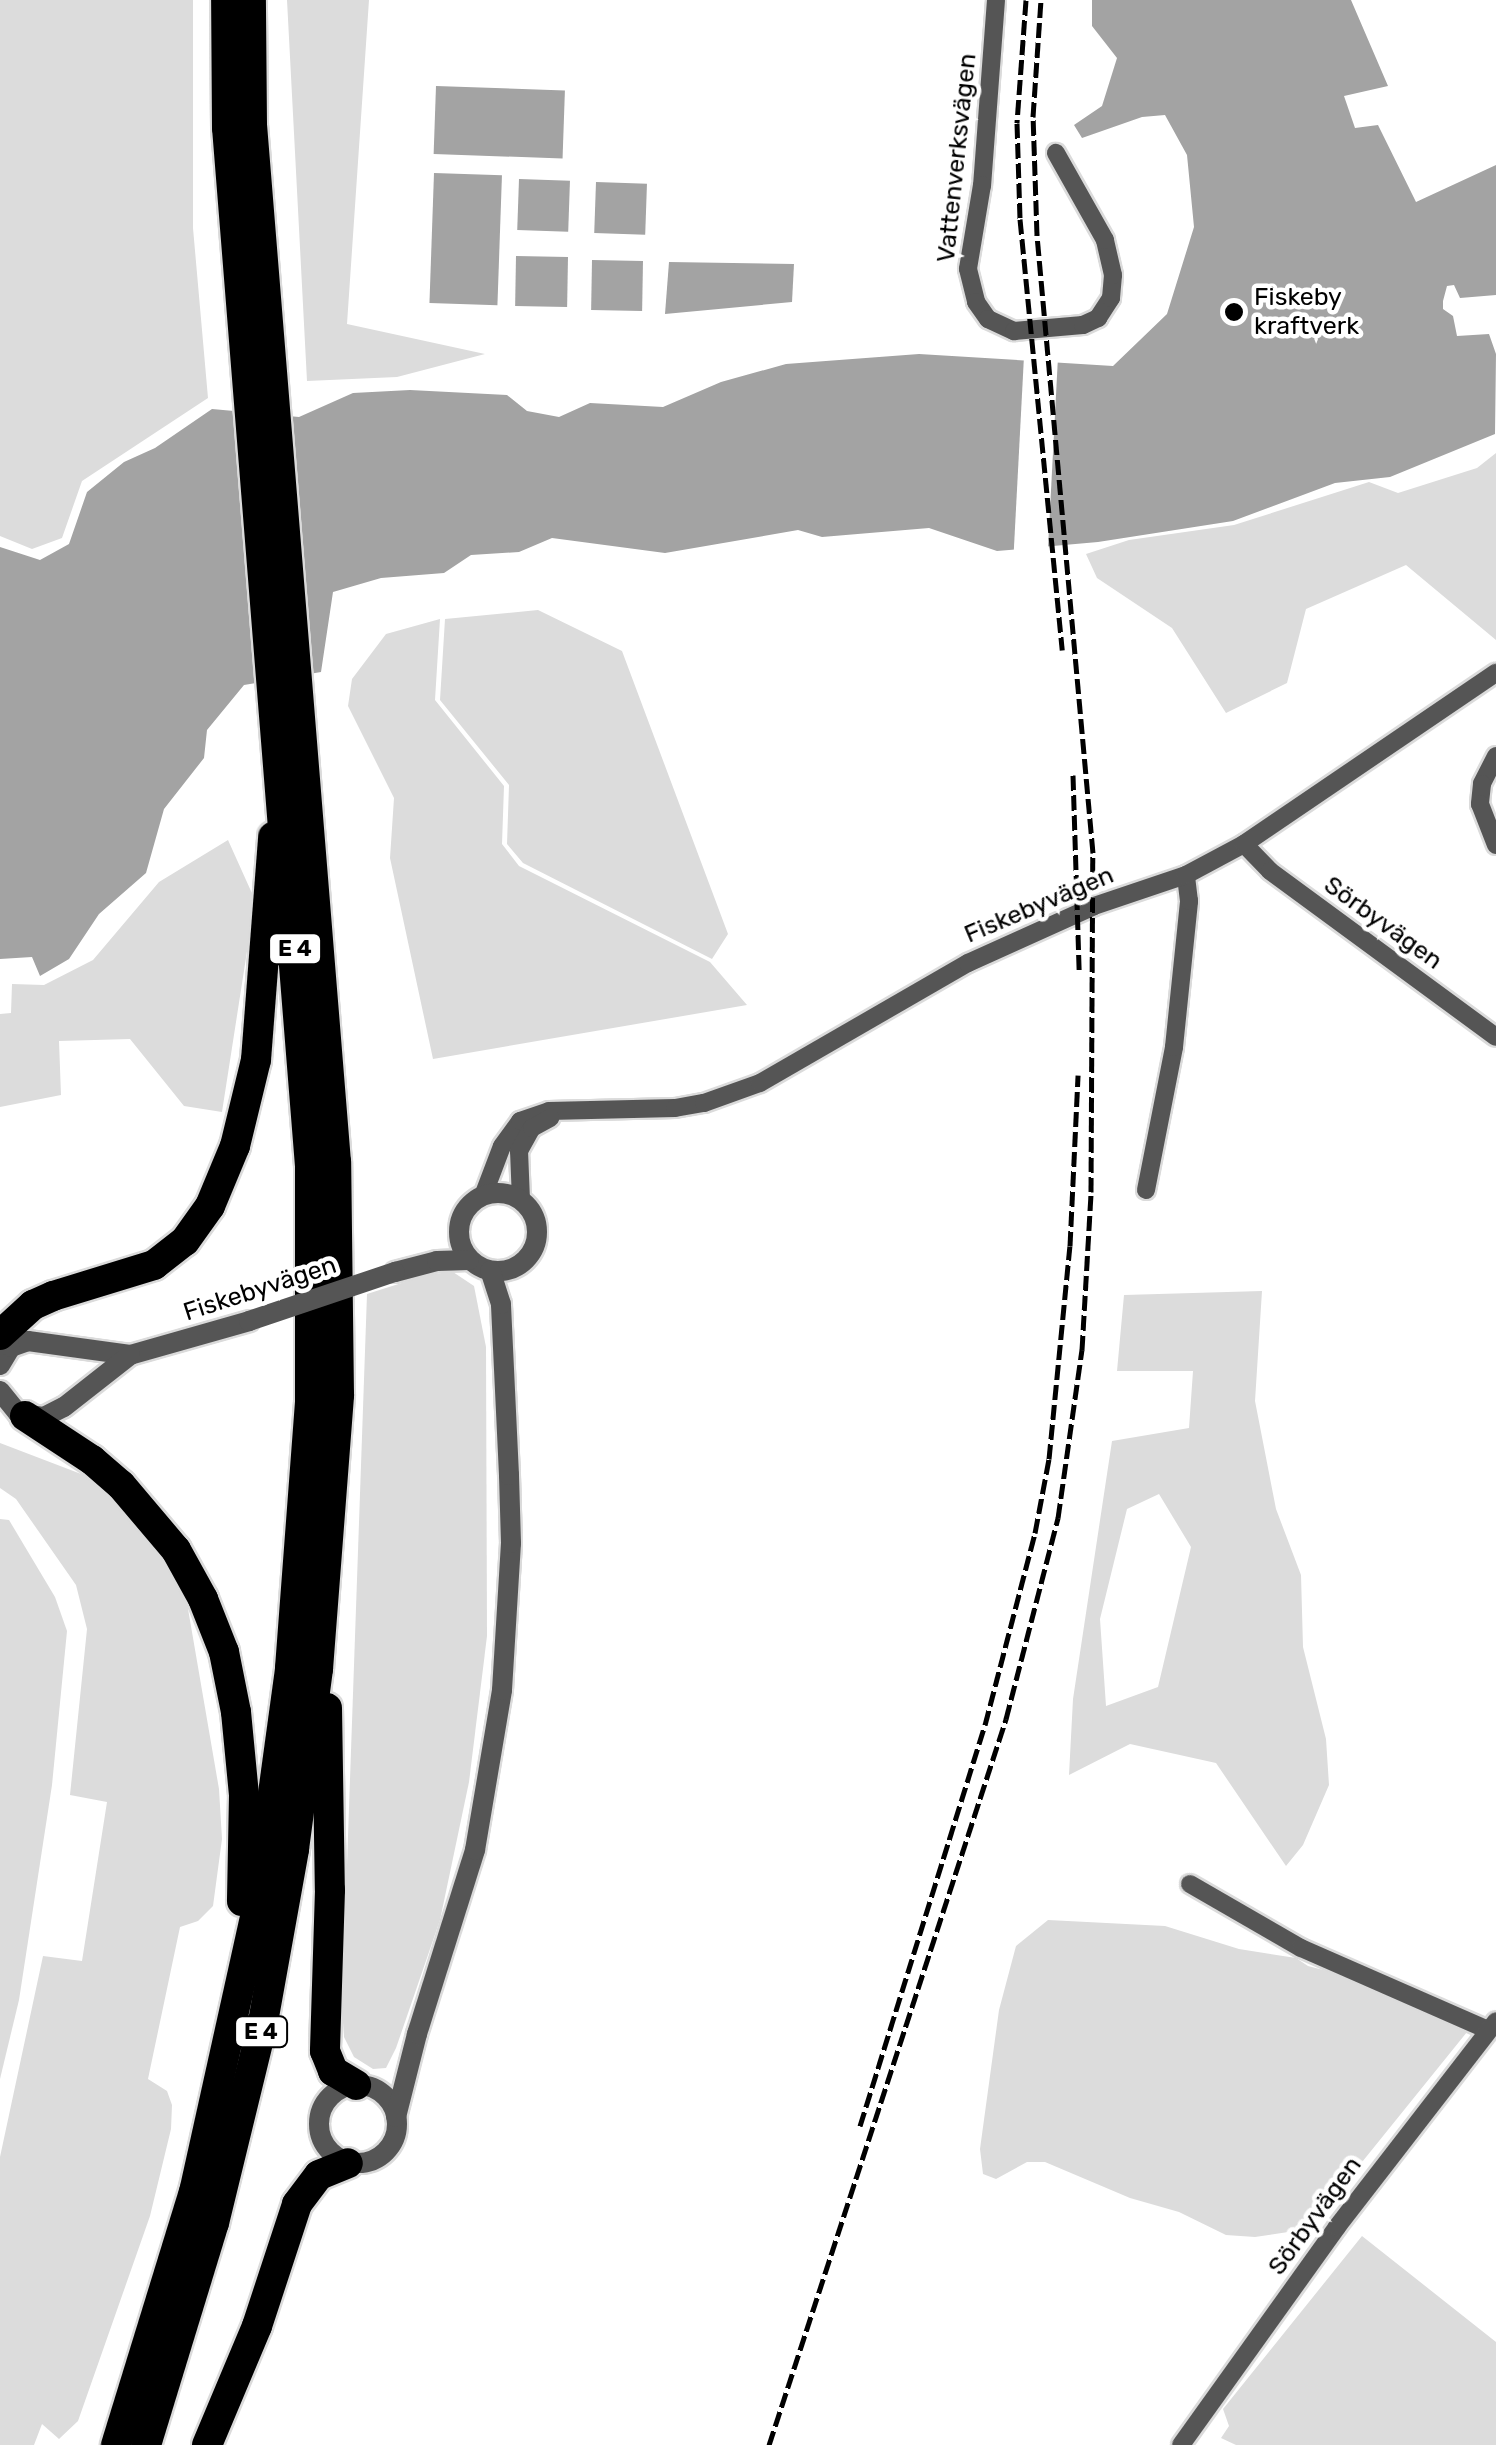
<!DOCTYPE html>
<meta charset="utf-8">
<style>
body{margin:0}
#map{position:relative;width:1496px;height:2445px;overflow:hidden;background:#fff;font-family:Rubik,sans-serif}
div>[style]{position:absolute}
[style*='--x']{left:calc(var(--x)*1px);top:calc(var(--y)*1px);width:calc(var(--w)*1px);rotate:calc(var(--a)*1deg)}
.green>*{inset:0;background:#dcdcdc}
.water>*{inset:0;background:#a3a3a3;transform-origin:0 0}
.pier>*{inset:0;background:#fff;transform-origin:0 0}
.roads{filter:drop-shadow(2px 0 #dbdbdb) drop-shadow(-2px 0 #dbdbdb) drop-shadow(0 2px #dbdbdb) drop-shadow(0 -2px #dbdbdb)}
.minor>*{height:18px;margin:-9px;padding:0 9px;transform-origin:9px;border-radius:9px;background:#555}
.tertiary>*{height:20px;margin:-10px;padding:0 10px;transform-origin:10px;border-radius:10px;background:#555}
.tertiary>.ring{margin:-10px;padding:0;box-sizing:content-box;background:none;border:20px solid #555;border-radius:50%}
.motorway>*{height:30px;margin:-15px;padding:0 15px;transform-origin:15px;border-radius:15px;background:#000}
.rail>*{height:5px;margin-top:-2.5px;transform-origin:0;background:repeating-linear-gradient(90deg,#000 0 15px,transparent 0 20px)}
.tertiary-bridge>*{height:20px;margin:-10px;padding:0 10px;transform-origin:10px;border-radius:10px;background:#555}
.dots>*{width:28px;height:28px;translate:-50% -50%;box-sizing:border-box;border:5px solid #fff;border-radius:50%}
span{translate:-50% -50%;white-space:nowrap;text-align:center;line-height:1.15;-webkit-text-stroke:9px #fff;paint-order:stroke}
.shield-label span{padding:2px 8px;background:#fff;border:2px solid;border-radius:8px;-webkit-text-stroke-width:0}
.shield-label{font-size:22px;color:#000;font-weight:700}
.street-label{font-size:25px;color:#000}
.poi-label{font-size:25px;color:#000}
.left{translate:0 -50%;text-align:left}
</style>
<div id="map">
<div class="green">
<div style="clip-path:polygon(0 0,193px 0,193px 228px,208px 398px,82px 481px,62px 538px,32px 549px,0 536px)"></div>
<div style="clip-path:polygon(287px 0,369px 0,347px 324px,485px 354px,397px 377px,307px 381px)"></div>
<div style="clip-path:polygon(1496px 453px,1496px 640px,1406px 565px,1306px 609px,1287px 683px,1226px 713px,1172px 628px,1097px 578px,1086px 554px,1129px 540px,1234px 525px,1369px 482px,1398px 493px,1477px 468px)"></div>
<div style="clip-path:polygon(538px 610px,622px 651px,728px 934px,712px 959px,523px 863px,507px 844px,509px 785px,440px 700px,445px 619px)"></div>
<div style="clip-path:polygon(440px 619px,435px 700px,504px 786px,502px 844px,519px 866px,710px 962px,747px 1005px,433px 1059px,390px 858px,394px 798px,348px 706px,352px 679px,386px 634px)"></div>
<div style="clip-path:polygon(228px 840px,255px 900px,222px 1112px,184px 1106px,130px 1039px,59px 1041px,61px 1095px,0 1107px,0 1014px,11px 1013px,12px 984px,44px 985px,93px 960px,159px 882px)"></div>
<div style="clip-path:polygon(453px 1272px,474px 1286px,486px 1347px,487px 1636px,469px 1782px,440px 1920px,396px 2048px,386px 2068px,373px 2069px,354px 2057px,344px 2037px,342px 2008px,367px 1294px,430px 1274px)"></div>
<div style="clip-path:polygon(evenodd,1262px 1291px,1255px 1401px,1276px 1509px,1301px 1575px,1303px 1647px,1326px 1739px,1329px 1785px,1303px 1845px,1286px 1866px,1216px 1763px,1130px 1744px,1069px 1775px,1073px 1699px,1112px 1441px,1189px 1428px,1193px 1371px,1117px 1371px,1124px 1295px,1262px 1291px,1159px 1494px,1191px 1547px,1158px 1687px,1106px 1706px,1100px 1619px,1127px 1509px,1159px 1494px)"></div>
<div style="clip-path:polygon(0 1443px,89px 1477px,131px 1514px,174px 1572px,187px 1603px,219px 1789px,222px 1839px,213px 1906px,198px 1921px,180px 1927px,148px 2079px,167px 2091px,172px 2105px,171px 2129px,150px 2216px,78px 2421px,59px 2439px,42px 2424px,34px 2445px,0 2445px,0 2157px,43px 1956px,82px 1961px,107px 1802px,70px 1795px,87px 1629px,76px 1585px,16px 1499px,0 1488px)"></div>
<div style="clip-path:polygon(0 1519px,9px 1520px,55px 1597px,67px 1631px,52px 1785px,19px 2000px,0 2079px)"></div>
<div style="clip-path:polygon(1048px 1920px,1165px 1926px,1239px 1949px,1296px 1958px,1308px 1966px,1350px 1977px,1467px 2032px,1308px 2229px,1255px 2237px,1226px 2235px,1179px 2212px,1130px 2198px,1045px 2162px,1027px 2162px,996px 2179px,983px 2174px,980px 2149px,999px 2010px,1016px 1946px)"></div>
<div style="clip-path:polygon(1362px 2236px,1496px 2342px,1496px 2445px,1236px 2445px,1221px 2438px,1229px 2426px,1223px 2409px)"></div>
</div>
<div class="water">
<div style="clip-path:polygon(1092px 0,1351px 0,1388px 86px,1344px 96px,1355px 128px,1378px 125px,1416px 202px,1496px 165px,1496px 295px,1460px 298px,1454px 285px,1447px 286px,1443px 301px,1443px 309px,1453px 316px,1457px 336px,1489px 334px,1496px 354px,1495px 434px,1390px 477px,1335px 483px,1233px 521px,1098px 542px,997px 551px,929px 528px,822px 537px,798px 530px,665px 553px,552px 538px,519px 552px,471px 555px,444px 573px,381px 578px,333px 592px,321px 672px,244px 685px,207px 730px,204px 758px,164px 809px,146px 873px,99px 914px,69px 959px,40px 976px,32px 957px,0 959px,0 547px,40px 560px,69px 544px,87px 492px,124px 462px,155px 448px,212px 409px,299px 417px,353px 393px,410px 390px,507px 395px,527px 411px,559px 417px,590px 403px,663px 407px,721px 382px,786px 364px,919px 354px,1113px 366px,1167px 314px,1194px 227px,1187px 155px,1165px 115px,1142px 117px,1082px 138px,1074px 125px,1102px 106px,1117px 58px,1092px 26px)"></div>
<div style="left:436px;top:86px;width:129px;height:68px;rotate:2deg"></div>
<div style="left:434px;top:173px;width:68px;height:130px;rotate:2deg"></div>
<div style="left:519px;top:179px;width:51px;height:51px;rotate:2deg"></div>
<div style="left:596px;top:182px;width:51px;height:51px;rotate:2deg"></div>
<div style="left:516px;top:256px;width:52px;height:50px;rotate:1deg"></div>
<div style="left:592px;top:260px;width:51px;height:50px;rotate:1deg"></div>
<div style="clip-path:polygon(669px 262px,794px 264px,792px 302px,665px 314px)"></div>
</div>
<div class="pier">
<div style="left:1024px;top:356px;width:34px;height:197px;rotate:3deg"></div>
</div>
<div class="roads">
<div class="minor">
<div style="--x:996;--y:0;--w:186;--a:94.3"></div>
<div style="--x:982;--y:185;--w:85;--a:99.5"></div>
<div style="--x:968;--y:269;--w:34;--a:76"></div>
<div style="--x:976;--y:302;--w:21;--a:55"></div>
<div style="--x:988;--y:319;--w:29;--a:25"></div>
<div style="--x:1014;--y:331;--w:69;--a:-5"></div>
<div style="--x:1083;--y:325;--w:17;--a:-25"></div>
<div style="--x:1098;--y:318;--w:24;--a:-57"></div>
<div style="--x:1111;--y:298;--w:23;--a:-85"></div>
<div style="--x:1113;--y:275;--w:36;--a:-103"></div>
<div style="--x:1105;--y:240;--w:100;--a:-119.4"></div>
<div style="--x:1496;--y:756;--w:31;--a:117"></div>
<div style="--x:1482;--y:784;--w:20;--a:96"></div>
<div style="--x:1480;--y:804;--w:44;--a:68.7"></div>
<div style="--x:1244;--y:844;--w:37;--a:46"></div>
<div style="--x:1270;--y:871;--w:280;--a:36.3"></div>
<div style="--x:1146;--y:1190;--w:146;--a:-78.9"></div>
<div style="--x:1174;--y:1047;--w:147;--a:-84.1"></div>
<div style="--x:1189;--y:901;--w:26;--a:-97"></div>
<div style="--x:483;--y:1196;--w:53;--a:-69.2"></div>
<div style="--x:502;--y:1146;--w:31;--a:-54"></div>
<div style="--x:520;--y:1121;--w:31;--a:-19"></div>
<div style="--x:549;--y:1111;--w:126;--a:-1.4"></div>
<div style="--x:675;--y:1108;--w:29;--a:-10"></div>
<div style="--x:704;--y:1103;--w:59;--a:-19.7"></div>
<div style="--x:760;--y:1083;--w:240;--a:-30"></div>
<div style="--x:968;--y:963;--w:138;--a:-24.3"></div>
<div style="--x:1094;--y:906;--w:97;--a:-18.6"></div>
<div style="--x:1186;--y:875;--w:66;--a:-28.1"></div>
<div style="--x:1244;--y:844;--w:305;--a:-34.2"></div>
<div style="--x:521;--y:1200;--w:49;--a:-92.3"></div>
<div style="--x:519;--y:1151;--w:26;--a:-61"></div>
<div style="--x:532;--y:1128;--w:21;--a:-29"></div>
<div style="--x:1190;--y:1884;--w:128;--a:30"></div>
<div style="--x:1301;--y:1948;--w:204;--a:23.7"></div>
<div style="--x:1181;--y:2445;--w:268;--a:-54.4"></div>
<div style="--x:1337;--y:2227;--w:260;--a:-52.3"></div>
</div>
<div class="tertiary">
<div class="ring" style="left:459px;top:1193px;width:58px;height:58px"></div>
<div style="--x:395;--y:1272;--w:43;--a:-14.7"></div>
<div style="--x:437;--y:1261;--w:32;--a:-2"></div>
<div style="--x:0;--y:1365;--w:21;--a:-59"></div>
<div style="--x:11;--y:1347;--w:18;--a:-19"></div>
<div style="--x:28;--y:1341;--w:103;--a:7.8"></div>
<div style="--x:130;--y:1355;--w:124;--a:-15.9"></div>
<div style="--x:0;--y:1391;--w:28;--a:51"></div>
<div style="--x:18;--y:1413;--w:26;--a:9"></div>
<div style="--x:44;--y:1417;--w:22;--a:-27"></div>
<div style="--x:64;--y:1407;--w:84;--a:-38.2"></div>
<div class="ring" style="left:319px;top:2085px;width:58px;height:58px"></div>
<div style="--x:396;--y:2117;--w:86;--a:-75.8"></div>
<div style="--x:417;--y:2034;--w:193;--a:-72.5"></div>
<div style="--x:475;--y:1850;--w:162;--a:-80.4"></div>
<div style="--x:502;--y:1690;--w:147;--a:-86.5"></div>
<div style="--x:511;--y:1543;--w:68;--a:-91.7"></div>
<div style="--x:509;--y:1475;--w:171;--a:-92.7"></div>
<div style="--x:501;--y:1304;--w:35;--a:-108"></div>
</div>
<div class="motorway">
<div style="--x:0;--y:1335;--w:45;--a:-42.3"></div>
<div style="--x:33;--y:1305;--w:22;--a:-24"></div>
<div style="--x:53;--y:1296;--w:106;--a:-17.1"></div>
<div style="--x:154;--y:1265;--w:39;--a:-38"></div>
<div style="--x:185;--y:1241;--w:43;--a:-54.5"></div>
<div style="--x:210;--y:1206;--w:65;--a:-67.4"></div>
<div style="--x:235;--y:1146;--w:89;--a:-76.3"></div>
<div style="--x:256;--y:1060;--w:224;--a:-85.6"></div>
<div style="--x:25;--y:1416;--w:80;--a:33.3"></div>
<div style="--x:92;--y:1460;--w:38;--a:41"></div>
<div style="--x:121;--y:1485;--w:85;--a:49.8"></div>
<div style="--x:176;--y:1550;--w:56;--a:61.1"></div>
<div style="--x:203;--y:1599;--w:57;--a:68.4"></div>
<div style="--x:224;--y:1652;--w:61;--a:78.7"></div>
<div style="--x:236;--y:1712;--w:83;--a:84.5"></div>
<div style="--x:244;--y:1795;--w:106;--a:91.1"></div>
<div style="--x:327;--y:1708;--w:182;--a:89.1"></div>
<div style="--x:330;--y:1890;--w:161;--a:91.8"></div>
<div style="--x:325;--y:2051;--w:22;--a:68"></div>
<div style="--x:333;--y:2071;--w:27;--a:31"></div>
<div style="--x:116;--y:2445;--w:265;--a:-72.9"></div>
<div style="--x:194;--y:2192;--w:296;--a:-77.5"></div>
<div style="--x:258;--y:1903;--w:237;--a:-82.2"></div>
<div style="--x:290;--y:1668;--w:269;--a:-85.7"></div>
<div style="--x:310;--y:1400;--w:234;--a:-90"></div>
<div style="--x:310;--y:1166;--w:1041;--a:-94.57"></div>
<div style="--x:227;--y:128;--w:128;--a:-90.4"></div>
<div style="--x:146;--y:2445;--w:232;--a:-73"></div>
<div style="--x:214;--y:2223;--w:207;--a:-76.3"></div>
<div style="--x:263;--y:2022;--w:176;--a:-79.8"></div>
<div style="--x:294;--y:1849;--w:182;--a:-82.4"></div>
<div style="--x:318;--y:1669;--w:275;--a:-85.6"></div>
<div style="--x:339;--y:1395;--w:233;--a:-90.7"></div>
<div style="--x:336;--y:1162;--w:1040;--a:-94.63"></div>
<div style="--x:252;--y:125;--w:125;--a:-90.5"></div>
<div style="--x:207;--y:2445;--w:129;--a:-67.2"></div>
<div style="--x:257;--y:2326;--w:128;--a:-71.8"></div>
<div style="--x:297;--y:2204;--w:36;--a:-53"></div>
<div style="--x:319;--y:2175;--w:31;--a:-22"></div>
</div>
</div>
<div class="rail">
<div style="--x:1026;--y:0;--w:123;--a:94.2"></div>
<div style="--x:1017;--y:123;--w:96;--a:88.2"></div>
<div style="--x:1020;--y:219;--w:433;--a:84.4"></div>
<div style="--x:1073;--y:775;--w:195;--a:88.2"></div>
<div style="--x:860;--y:2126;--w:420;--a:-72.7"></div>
<div style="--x:985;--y:1725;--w:198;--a:-75.4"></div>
<div style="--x:1035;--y:1533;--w:75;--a:-79.3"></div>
<div style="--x:1049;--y:1459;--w:214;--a:-84.4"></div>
<div style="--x:1070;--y:1246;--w:171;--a:-87.3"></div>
<div style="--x:769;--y:2445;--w:764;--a:-71.92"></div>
<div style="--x:1006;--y:1719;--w:208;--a:-75.5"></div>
<div style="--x:1058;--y:1518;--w:170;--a:-81.9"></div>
<div style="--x:1082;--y:1350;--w:158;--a:-86.7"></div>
<div style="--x:1091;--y:1192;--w:339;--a:-89.7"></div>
<div style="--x:1093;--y:853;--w:621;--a:-95.18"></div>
<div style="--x:1037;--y:235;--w:118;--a:-91.9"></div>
<div style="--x:1033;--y:117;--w:117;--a:-86.1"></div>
</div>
<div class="tertiary-bridge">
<div style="--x:249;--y:1321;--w:154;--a:-18.6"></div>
</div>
<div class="dots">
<div style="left:1234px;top:312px;background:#000"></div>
</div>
<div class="shield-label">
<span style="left:295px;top:949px">E 4</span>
<span style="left:261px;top:2032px">E 4</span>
</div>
<div class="street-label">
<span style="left:957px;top:158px;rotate:-84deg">Vattenverksvägen</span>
<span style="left:1039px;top:905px;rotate:-23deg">Fiskebyvägen</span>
<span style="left:1383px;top:923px;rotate:36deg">Sörbyvägen</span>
<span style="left:260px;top:1289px;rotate:-18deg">Fiskebyvägen</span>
<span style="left:1315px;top:2216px;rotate:-54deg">Sörbyvägen</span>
</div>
<div class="poi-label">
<span class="left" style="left:1254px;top:312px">Fiskeby<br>kraftverk</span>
</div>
</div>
